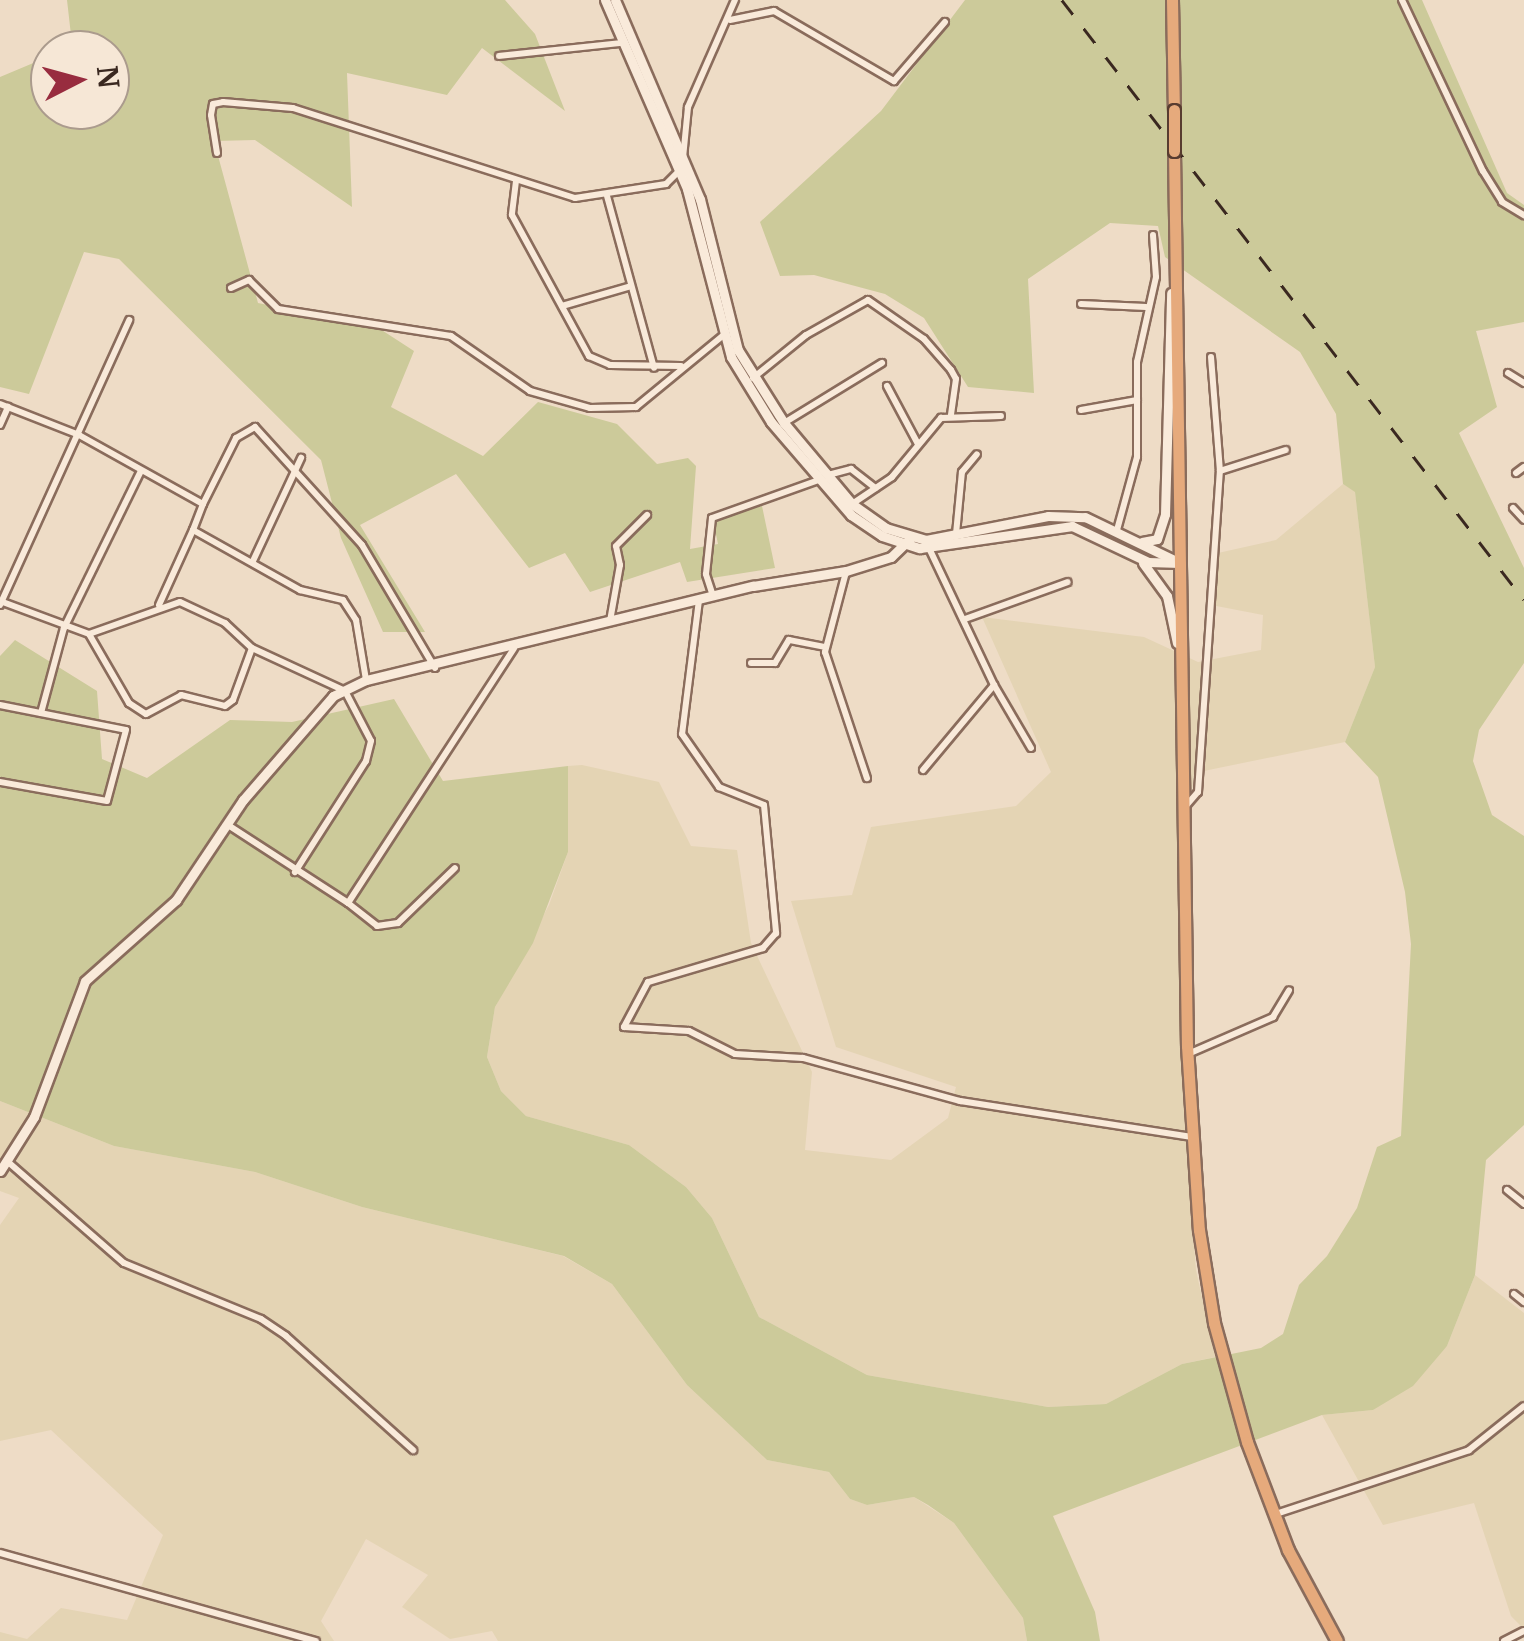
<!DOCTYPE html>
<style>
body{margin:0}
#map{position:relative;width:1524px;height:1641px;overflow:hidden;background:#eedcc6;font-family:Merriweather,serif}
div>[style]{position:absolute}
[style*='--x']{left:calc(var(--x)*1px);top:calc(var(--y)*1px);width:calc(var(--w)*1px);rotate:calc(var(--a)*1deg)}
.farmland>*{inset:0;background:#e4d4b4}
.green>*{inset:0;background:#ccca9a}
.roads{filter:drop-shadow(2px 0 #8a6c5c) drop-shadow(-2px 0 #8a6c5c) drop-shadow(0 2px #8a6c5c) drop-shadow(0 -2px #8a6c5c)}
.minor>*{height:6px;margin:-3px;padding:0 3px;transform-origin:3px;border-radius:3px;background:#f9eada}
.tertiary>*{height:9px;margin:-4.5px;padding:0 4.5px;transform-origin:4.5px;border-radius:4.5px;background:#f9eada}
.trunk>*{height:11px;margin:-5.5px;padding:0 5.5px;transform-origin:5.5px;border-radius:5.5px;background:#e6aa7c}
.rail>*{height:2.5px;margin-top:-1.25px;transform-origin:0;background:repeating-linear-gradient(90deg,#3a2820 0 18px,transparent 0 36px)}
.bridges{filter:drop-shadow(2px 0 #583c30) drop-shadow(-2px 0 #583c30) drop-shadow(0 2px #583c30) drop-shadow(0 -2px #583c30)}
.trunk-bridge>*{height:11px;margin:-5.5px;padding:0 5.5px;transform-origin:5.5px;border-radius:5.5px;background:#e6aa7c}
span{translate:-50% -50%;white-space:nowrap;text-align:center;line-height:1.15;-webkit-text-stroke:8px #f6e7d6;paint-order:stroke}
.north{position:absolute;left:30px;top:30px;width:100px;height:100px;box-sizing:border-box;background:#f6e7d6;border:2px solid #ab9b8d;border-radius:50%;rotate:84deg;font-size:28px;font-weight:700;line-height:40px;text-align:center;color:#3a2820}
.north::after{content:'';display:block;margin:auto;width:35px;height:45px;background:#982c3f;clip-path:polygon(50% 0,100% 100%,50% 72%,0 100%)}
</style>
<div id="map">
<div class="farmland">
<div style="clip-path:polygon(1343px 484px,1355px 491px,1375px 667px,1345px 742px,1194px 773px,1179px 902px,1186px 1144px,1196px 1270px,1215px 1357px,1182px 1364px,1106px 1404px,1048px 1407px,867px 1375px,759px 1317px,712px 1218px,686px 1187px,629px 1145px,526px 1116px,501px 1091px,487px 1057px,495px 1007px,549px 905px,568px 852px,568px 766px,582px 765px,659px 782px,691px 846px,737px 850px,751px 943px,812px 1072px,805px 1150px,891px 1160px,948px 1118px,956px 1087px,836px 1047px,791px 901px,852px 895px,871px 827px,1016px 806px,1051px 772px,982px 617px,1144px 637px,1198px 662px,1261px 650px,1263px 615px,1206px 604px,1209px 555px,1276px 540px)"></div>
<div style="clip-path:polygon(0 1101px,114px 1146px,255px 1172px,362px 1207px,563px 1256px,612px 1284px,687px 1385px,767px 1460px,829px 1472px,850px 1499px,867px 1505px,914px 1497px,954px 1523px,1023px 1618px,1027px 1641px,498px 1641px,492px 1631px,450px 1639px,402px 1607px,428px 1575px,366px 1539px,321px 1621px,334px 1641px,0 1641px,0 1632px,27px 1639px,61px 1608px,127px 1620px,163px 1535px,51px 1430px,0 1441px,0 1225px,19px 1198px,0 1191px)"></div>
<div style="clip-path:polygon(1475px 1275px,1524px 1313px,1524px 1629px,1511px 1616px,1474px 1503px,1383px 1525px,1322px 1415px,1373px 1410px,1447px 1346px)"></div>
</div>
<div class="green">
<div style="clip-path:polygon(67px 0,505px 0,535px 34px,565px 111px,482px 48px,447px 95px,347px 73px,352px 207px,255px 140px,214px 141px,258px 303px,377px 327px,414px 351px,391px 407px,483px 456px,538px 402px,617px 424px,657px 464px,688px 458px,696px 466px,690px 549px,718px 544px,713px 520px,762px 506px,775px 568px,687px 582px,680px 562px,590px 592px,565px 553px,529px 568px,456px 474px,360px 525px,425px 632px,383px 632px,341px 538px,321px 460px,119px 259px,84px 252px,29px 394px,0 387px,0 77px,50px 56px,50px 110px,110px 110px,110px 50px,62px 50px,72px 44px)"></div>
<div style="clip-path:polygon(965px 0,1422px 0,1507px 193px,1524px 205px,1524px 322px,1476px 331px,1497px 407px,1459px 433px,1524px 568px,1524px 663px,1479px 730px,1473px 761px,1492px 815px,1524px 836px,1524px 1125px,1486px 1160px,1475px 1275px,1447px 1346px,1413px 1386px,1373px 1410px,1322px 1415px,1053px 1516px,1095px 1612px,1100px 1641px,1027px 1641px,1023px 1618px,954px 1523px,928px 1505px,914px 1497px,867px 1505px,850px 1499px,829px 1472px,767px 1460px,687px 1385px,612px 1284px,564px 1256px,362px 1207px,255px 1172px,114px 1146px,0 1101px,0 656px,15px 640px,97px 691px,102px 759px,147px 778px,230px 720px,292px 722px,394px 699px,443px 781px,568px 766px,568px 852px,533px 943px,495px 1007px,487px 1057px,501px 1091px,526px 1116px,629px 1145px,686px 1187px,712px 1218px,759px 1317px,867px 1375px,1048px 1407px,1106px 1404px,1182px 1364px,1261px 1348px,1283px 1334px,1299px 1285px,1327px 1256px,1357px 1208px,1377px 1147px,1401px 1136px,1411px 944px,1405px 892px,1378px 777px,1345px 742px,1375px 667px,1355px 492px,1343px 484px,1336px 414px,1300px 352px,1165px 257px,1158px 226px,1110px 223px,1028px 279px,1034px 393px,968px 387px,924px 318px,885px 294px,814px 275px,780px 276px,760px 222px,881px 111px)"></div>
</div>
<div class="roads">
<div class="minor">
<div style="--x:1402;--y:0;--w:189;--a:64.7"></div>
<div style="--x:1483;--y:171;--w:36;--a:58"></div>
<div style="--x:1502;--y:202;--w:26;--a:31"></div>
<div style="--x:730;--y:20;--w:45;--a:-11.6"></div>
<div style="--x:774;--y:11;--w:139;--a:30.3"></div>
<div style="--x:894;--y:81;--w:78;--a:-49.2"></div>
<div style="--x:499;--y:56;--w:123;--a:-6.1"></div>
<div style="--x:217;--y:153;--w:38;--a:-99"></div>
<div style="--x:211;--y:115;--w:11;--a:-80"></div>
<div style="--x:213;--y:104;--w:10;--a:-11"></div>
<div style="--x:223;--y:102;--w:70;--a:4.9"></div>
<div style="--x:293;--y:108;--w:296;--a:17.7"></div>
<div style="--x:575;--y:198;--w:92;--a:-8.7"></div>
<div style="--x:666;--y:184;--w:20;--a:-45"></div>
<div style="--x:683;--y:158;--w:51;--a:-84.4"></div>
<div style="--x:688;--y:107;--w:117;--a:-66.3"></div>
<div style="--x:516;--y:181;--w:34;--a:97"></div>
<div style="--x:512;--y:215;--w:161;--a:61.4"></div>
<div style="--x:589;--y:356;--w:23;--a:23"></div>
<div style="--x:610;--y:365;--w:71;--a:0.8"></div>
<div style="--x:607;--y:196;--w:178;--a:74.7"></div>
<div style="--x:231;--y:288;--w:20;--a:-24"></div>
<div style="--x:249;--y:280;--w:41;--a:45"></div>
<div style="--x:278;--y:309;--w:175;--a:8.9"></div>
<div style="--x:451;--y:336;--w:96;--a:34.8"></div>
<div style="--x:530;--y:391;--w:62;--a:15.8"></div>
<div style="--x:590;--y:408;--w:46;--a:-1.2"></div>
<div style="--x:636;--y:407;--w:115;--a:-39.4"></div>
<div style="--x:1081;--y:304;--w:65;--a:2.6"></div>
<div style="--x:562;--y:306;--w:69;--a:-16.1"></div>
<div style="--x:1211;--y:357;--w:114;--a:85.5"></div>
<div style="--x:1508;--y:373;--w:19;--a:32"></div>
<div style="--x:753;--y:378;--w:68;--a:-39.1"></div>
<div style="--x:806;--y:335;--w:71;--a:-29.4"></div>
<div style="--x:868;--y:300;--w:68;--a:34.9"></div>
<div style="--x:924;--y:339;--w:41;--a:48.9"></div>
<div style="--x:951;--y:370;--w:10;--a:61"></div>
<div style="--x:956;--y:379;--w:36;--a:98"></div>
<div style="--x:887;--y:386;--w:66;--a:61.9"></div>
<div style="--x:0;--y:404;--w:85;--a:21.4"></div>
<div style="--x:79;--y:435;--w:142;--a:29.1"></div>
<div style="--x:203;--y:504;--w:28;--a:111"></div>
<div style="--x:193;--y:530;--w:123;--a:29.3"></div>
<div style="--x:300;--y:590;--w:44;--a:13.1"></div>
<div style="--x:343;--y:600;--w:24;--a:57"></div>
<div style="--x:356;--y:620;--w:61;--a:80.5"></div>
<div style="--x:1081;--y:410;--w:57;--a:-10.1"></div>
<div style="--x:784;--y:423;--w:115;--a:-31.5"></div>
<div style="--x:0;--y:425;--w:20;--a:-66"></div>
<div style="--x:1516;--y:473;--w:10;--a:-37"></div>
<div style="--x:828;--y:475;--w:24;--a:-15"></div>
<div style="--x:851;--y:469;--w:31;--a:38"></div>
<div style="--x:203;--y:504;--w:74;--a:-63.4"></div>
<div style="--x:236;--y:438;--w:22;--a:-30"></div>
<div style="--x:255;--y:427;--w:159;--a:47.8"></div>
<div style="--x:362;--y:545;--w:143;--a:59.3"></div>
<div style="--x:852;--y:504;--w:48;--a:-34"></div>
<div style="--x:892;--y:477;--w:77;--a:-50.3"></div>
<div style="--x:941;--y:418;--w:60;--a:-1.9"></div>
<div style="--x:1513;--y:508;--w:16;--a:47"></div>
<div style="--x:1117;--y:530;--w:76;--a:-74.7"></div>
<div style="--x:1137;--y:457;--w:95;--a:-90"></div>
<div style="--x:1137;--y:362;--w:87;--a:-77.4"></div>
<div style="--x:1156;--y:277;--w:42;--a:-94.1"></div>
<div style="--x:956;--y:534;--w:62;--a:-84.5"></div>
<div style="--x:962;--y:472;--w:23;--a:-50"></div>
<div style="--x:253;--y:561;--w:114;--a:-65"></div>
<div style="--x:846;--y:572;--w:83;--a:104.7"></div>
<div style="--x:825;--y:652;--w:133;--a:71.6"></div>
<div style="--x:713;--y:596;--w:23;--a:-108"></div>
<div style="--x:706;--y:574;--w:56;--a:-83.9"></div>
<div style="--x:712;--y:518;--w:114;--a:-19.6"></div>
<div style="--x:699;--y:600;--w:135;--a:97.2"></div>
<div style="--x:682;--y:734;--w:65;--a:55.1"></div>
<div style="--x:719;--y:787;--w:48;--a:21.8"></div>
<div style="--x:764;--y:805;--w:129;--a:84.6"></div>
<div style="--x:776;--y:933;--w:20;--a:131"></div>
<div style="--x:763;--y:948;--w:120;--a:163.5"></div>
<div style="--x:648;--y:982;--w:51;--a:118.1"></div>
<div style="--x:624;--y:1027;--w:65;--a:3.5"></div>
<div style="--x:689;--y:1031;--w:51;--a:26.6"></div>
<div style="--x:735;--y:1054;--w:68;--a:3.4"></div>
<div style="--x:803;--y:1058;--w:163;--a:15.3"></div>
<div style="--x:960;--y:1101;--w:235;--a:8.8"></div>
<div style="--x:0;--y:601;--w:95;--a:20.3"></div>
<div style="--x:89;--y:634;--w:96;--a:-19.4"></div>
<div style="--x:180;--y:602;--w:50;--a:25"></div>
<div style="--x:225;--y:623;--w:37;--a:43"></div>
<div style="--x:252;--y:648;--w:102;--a:24.8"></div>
<div style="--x:345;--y:691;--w:56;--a:62.5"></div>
<div style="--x:371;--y:741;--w:21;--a:104"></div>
<div style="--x:366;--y:761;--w:132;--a:122.6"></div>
<div style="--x:0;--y:605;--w:313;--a:-65.6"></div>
<div style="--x:159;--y:605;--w:82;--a:-65.6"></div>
<div style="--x:965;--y:619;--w:109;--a:-19.8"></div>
<div style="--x:610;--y:621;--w:57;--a:-79.9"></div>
<div style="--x:620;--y:565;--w:19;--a:-102"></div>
<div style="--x:616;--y:546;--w:44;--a:-45"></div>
<div style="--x:89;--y:634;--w:80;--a:59.9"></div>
<div style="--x:129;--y:703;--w:20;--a:33"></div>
<div style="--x:146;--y:714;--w:40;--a:-28"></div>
<div style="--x:181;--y:695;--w:45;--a:14"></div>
<div style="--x:225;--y:706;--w:10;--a:-37"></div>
<div style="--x:233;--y:700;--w:55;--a:-69.9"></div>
<div style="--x:751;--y:663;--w:24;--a:0"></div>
<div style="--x:775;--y:663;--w:27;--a:-59"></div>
<div style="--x:789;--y:640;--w:37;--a:11"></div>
<div style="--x:994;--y:685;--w:73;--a:59.6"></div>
<div style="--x:0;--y:705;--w:128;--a:11.2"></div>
<div style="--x:126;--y:730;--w:73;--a:105"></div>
<div style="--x:107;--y:801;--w:109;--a:-169.9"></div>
<div style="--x:41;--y:713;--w:88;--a:-74.9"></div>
<div style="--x:64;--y:628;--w:175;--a:-63.9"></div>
<div style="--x:923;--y:770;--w:111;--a:-50.1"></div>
<div style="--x:994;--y:685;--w:154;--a:-115.4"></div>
<div style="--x:1184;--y:808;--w:21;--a:-49"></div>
<div style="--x:1198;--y:792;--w:322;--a:-86.1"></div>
<div style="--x:1220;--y:471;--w:69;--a:-17.7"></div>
<div style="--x:228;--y:825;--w:143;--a:33"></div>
<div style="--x:348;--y:903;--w:304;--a:-56.9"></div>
<div style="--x:348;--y:903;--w:37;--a:38"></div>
<div style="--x:377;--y:926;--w:21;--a:-8"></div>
<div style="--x:398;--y:923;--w:79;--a:-44"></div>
<div style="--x:1188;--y:1054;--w:93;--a:-23.5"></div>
<div style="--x:1273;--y:1017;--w:31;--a:-59"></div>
<div style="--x:7;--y:1161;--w:155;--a:41.1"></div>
<div style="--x:124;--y:1263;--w:148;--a:22.2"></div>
<div style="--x:261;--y:1319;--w:30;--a:34"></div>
<div style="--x:286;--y:1336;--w:171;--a:41.9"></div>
<div style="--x:1507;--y:1190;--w:22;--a:39"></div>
<div style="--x:1514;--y:1294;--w:13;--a:39"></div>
<div style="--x:1276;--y:1514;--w:203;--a:-18.3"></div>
<div style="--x:1469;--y:1450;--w:70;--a:-38.7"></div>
<div style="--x:0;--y:1553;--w:328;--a:15.6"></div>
<div style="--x:1504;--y:1641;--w:22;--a:-27"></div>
</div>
<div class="tertiary">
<div style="--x:605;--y:0;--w:206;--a:66.5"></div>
<div style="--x:687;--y:189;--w:174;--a:75.3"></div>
<div style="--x:731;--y:357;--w:76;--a:58.4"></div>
<div style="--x:771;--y:422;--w:123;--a:49.3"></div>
<div style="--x:851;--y:515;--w:37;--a:34"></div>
<div style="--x:882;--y:536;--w:40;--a:18"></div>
<div style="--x:920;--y:548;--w:154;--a:-8.2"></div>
<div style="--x:1072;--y:526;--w:84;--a:25.3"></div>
<div style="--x:1148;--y:562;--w:32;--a:2"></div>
<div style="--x:615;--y:0;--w:216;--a:66.9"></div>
<div style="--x:700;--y:199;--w:156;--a:75.9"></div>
<div style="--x:738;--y:350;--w:86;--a:57.8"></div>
<div style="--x:784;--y:423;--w:106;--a:50"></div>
<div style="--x:852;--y:504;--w:42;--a:35.2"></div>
<div style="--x:886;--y:528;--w:42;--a:16.7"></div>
<div style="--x:926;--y:540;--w:124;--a:-11.1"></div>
<div style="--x:1048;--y:516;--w:37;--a:2"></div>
<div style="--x:1085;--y:517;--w:106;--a:25.8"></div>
<div style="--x:1142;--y:542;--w:15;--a:-11"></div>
<div style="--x:1157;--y:539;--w:26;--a:-72"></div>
<div style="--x:1165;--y:514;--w:221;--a:-88.4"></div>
<div style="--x:1143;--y:563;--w:41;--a:54"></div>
<div style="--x:1167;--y:596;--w:48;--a:78"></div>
<div style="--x:0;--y:1171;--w:64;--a:-57.8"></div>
<div style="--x:34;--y:1117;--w:145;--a:-69.4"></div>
<div style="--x:85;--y:981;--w:122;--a:-41.7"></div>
<div style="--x:176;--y:900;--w:120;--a:-56.2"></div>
<div style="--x:243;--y:800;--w:138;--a:-49.1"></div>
<div style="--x:333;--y:696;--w:37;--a:-26"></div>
<div style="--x:366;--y:680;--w:398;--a:-13.7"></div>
<div style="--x:753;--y:586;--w:94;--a:-9.2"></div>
<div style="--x:846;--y:571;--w:47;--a:-17.3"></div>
<div style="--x:891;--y:557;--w:28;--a:-44"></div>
</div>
<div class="trunk">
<div style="--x:1172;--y:0;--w:110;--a:89"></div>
<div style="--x:1174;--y:151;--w:895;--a:89.17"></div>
<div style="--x:1187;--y:1046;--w:184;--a:86.3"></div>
<div style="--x:1199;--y:1230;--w:94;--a:80.8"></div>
<div style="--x:1214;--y:1323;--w:123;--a:74.5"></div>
<div style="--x:1247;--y:1442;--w:116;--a:69.2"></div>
<div style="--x:1288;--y:1550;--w:103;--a:61.7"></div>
</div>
</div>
<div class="rail">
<div style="--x:1062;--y:0;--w:757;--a:52.4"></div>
</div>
<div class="bridges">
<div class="trunk-bridge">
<div style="--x:1174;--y:110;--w:41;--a:90"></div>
</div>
</div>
<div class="north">N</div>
</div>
